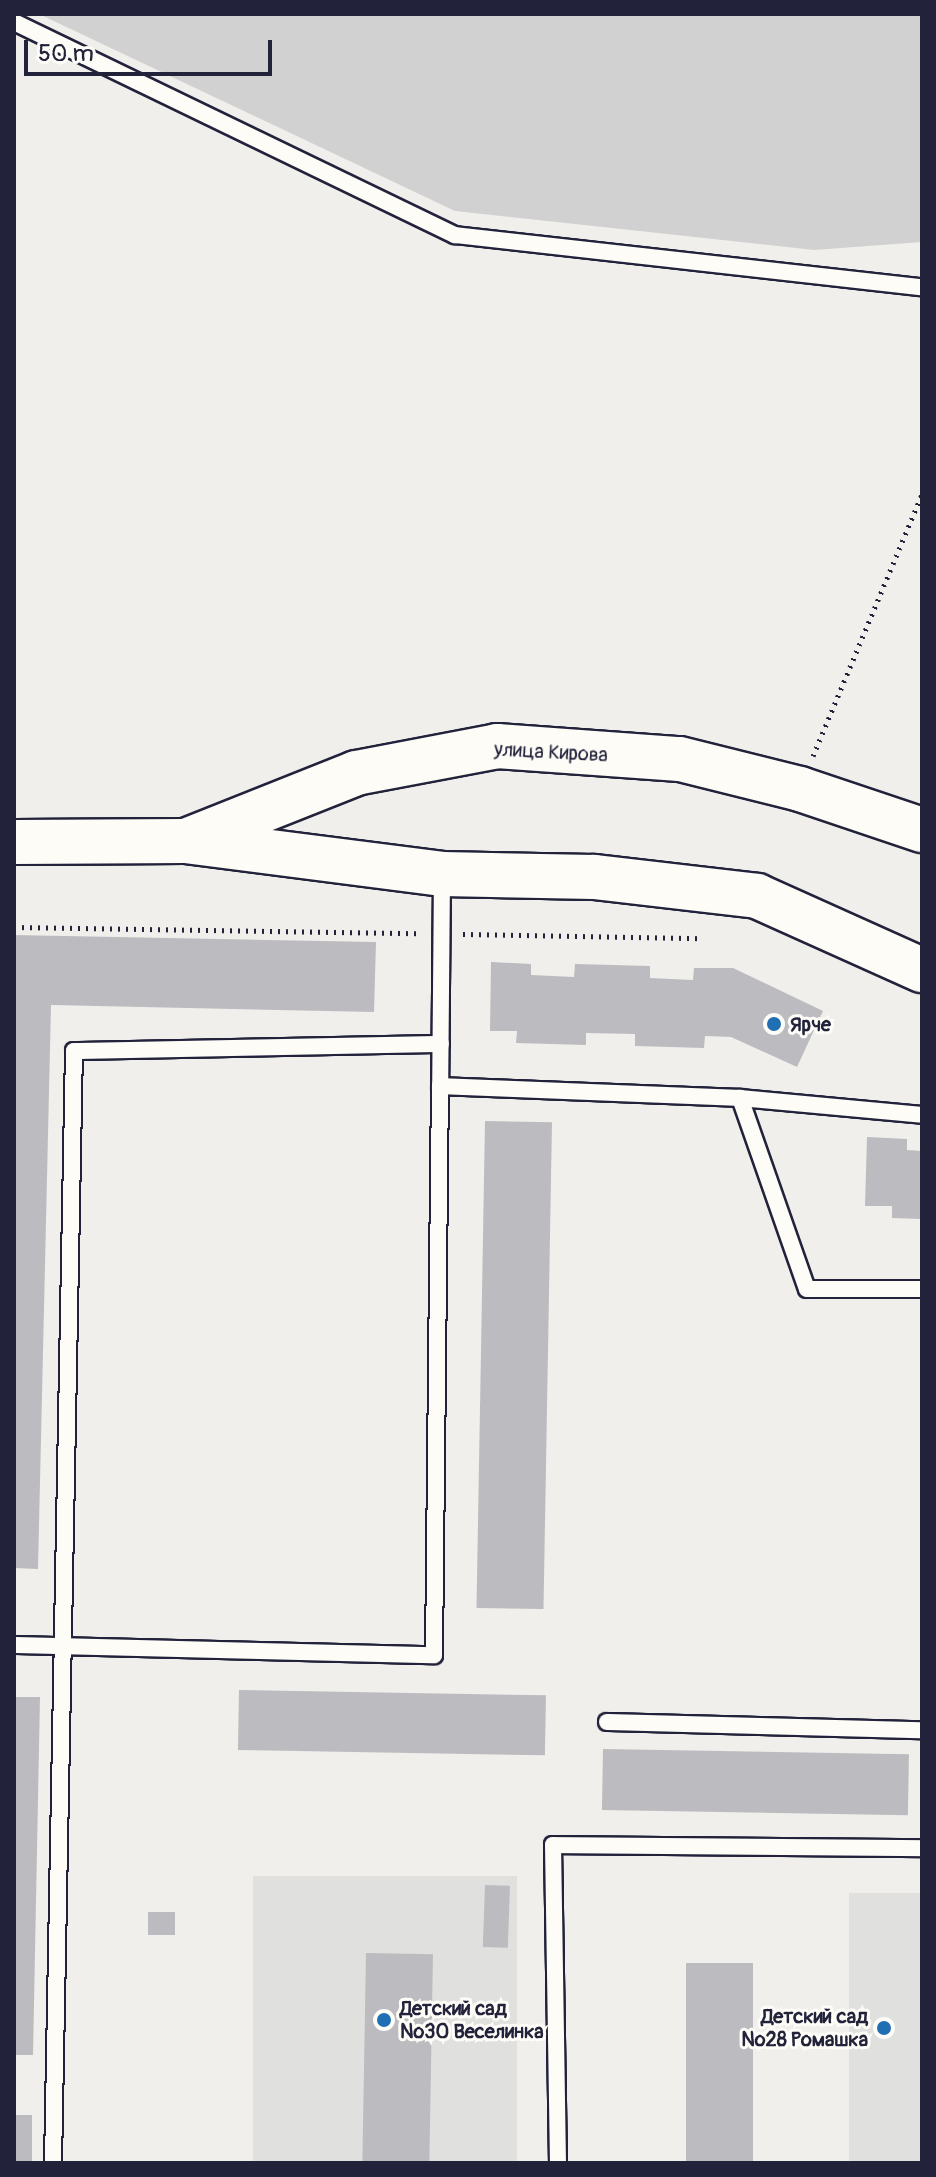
<!DOCTYPE html>
<meta charset="utf-8">
<style>
body{margin:0}
#map{position:relative;width:936px;height:2177px;overflow:hidden;background:#f0efec;font-family:Pangolin,sans-serif}
div>[style]{position:absolute}
[style*='--x']{left:calc(var(--x)*1px);top:calc(var(--y)*1px);width:calc(var(--w)*1px);rotate:calc(var(--a)*1deg)}
.built>*{inset:0;background:#e0e0df;transform-origin:0 0}
.green>*{inset:0;background:#d2d1d1}
.building>*{inset:0;background:#bcbcc0;transform-origin:0 0}
.path>*{height:5px;margin-top:-2.5px;transform-origin:0;background:repeating-linear-gradient(90deg,#22223b 0 2px,transparent 0 8px)}
.roads{filter:drop-shadow(2px 0 #22223b) drop-shadow(-2px 0 #22223b) drop-shadow(0 2px #22223b) drop-shadow(0 -2px #22223b)}
.service>*{height:16px;margin:-8px;padding:0 8px;transform-origin:8px;border-radius:8px;background:#fdfcf7}
.secondary>*{height:44px;margin:-22px;padding:0 22px;transform-origin:22px;border-radius:22px;background:#fdfcf7}
.dots>*{width:22px;height:22px;translate:-50% -50%;box-sizing:border-box;border:4px solid #fdfcf7;border-radius:50%}
span{translate:-50% -50%;white-space:nowrap;text-align:center;line-height:1.15;-webkit-text-stroke:6px #fdfcf7;paint-order:stroke}
.street-label{font-size:20px;color:#22223b}
.poi-label{font-size:20px;color:#22223b;font-weight:700}
.left{translate:0 -50%;text-align:left}
.right{translate:-100% -50%;text-align:right}
.frame{position:absolute;inset:0;border:16px solid #22223b;pointer-events:none}
.scale{position:absolute;left:24px;top:40px;width:248px;height:36px;box-sizing:border-box;border:4px solid #22223b;border-top:0;padding-left:10px;font-size:24px;line-height:28px;white-space:nowrap;color:#22223b;-webkit-text-stroke:6px #fdfcf7;paint-order:stroke}
</style>
<div id="map">
<div class="built">
<div style="left:253px;top:1876px;width:264px;height:287px"></div>
<div style="left:849px;top:1893px;width:73px;height:270px"></div>
</div>
<div class="green">
<div style="clip-path:polygon(39px 14px,922px 14px,922px 242px,814px 250px,455px 211px)"></div>
</div>
<div class="building">
<div style="clip-path:polygon(14px 935px,376px 942px,374px 1012px,51px 1005px,38px 1569px,14px 1568px)"></div>
<div style="clip-path:polygon(491px 962px,531px 964px,531px 975px,574px 977px,575px 964px,650px 966px,650px 978px,693px 980px,694px 968px,733px 968px,823px 1011px,797px 1067px,731px 1037px,705px 1036px,704px 1048px,635px 1046px,635px 1034px,586px 1033px,586px 1045px,516px 1043px,517px 1031px,490px 1031px)"></div>
<div style="left:485px;top:1121px;width:67px;height:487px;rotate:1deg"></div>
<div style="clip-path:polygon(867px 1137px,907px 1139px,907px 1150px,922px 1151px,922px 1219px,892px 1218px,892px 1206px,865px 1206px)"></div>
<div style="left:239px;top:1690px;width:307px;height:60px;rotate:1deg"></div>
<div style="clip-path:polygon(14px 1697px,40px 1697px,33px 2055px,14px 2055px)"></div>
<div style="left:603px;top:1749px;width:306px;height:61px;rotate:1deg"></div>
<div style="left:485px;top:1885px;width:25px;height:62px;rotate:2deg"></div>
<div style="left:148px;top:1912px;width:27px;height:23px"></div>
<div style="left:366px;top:1953px;width:67px;height:210px;rotate:1deg"></div>
<div style="left:686px;top:1963px;width:67px;height:200px"></div>
<div style="left:14px;top:2115px;width:18px;height:48px"></div>
</div>
<div class="path">
<div style="--x:813;--y:756;--w:284;--a:-67.4"></div>
<div style="--x:14;--y:927;--w:403;--a:0.9"></div>
<div style="--x:463;--y:934;--w:239;--a:1"></div>
</div>
<div class="roads">
<div class="service">
<div style="--x:14;--y:22;--w:490;--a:25.8"></div>
<div style="--x:455;--y:235;--w:470;--a:6.4"></div>
<div style="--x:442;--y:876;--w:210;--a:90.5"></div>
<div style="--x:440;--y:1086;--w:300;--a:2.3"></div>
<div style="--x:740;--y:1098;--w:202;--a:70.7"></div>
<div style="--x:807;--y:1289;--w:115;--a:0"></div>
<div style="--x:740;--y:1098;--w:183;--a:5.3"></div>
<div style="--x:14;--y:1645;--w:420;--a:1.4"></div>
<div style="--x:434;--y:1655;--w:569;--a:-89.4"></div>
<div style="--x:607;--y:1722;--w:315;--a:1.5"></div>
<div style="--x:53;--y:2163;--w:1112;--a:-88.92"></div>
<div style="--x:74;--y:1051;--w:367;--a:-1.1"></div>
<div style="--x:558;--y:2163;--w:318;--a:-90.9"></div>
<div style="--x:553;--y:1845;--w:369;--a:0.5"></div>
</div>
<div class="secondary">
<div style="--x:188;--y:840;--w:181;--a:-21.7"></div>
<div style="--x:356;--y:773;--w:144;--a:-10.8"></div>
<div style="--x:497;--y:746;--w:183;--a:4.1"></div>
<div style="--x:680;--y:759;--w:124;--a:14"></div>
<div style="--x:800;--y:789;--w:129;--a:18.6"></div>
<div style="--x:14;--y:842;--w:171;--a:-0.3"></div>
<div style="--x:185;--y:841;--w:259;--a:7.3"></div>
<div style="--x:442;--y:874;--w:152;--a:1.1"></div>
<div style="--x:594;--y:877;--w:164;--a:6.6"></div>
<div style="--x:757;--y:896;--w:181;--a:24.2"></div>
</div>
</div>
<div class="dots">
<div style="left:774px;top:1024px;background:#1f6fb2"></div>
<div style="left:384px;top:2020px;background:#1f6fb2"></div>
<div style="left:884px;top:2028px;background:#1f6fb2"></div>
</div>
<div class="street-label">
<span style="left:551px;top:752px;rotate:3deg">улица Кирова</span>
</div>
<div class="poi-label">
<span class="left" style="left:790px;top:1024px">Ярче</span>
<span class="left" style="left:400px;top:2020px">Детский сад<br>№30 Веселинка</span>
<span class="right" style="left:868px;top:2028px">Детский сад<br>№28 Ромашка</span>
</div>
<div class="frame"></div>
<div class="scale">50 m</div>
</div>
